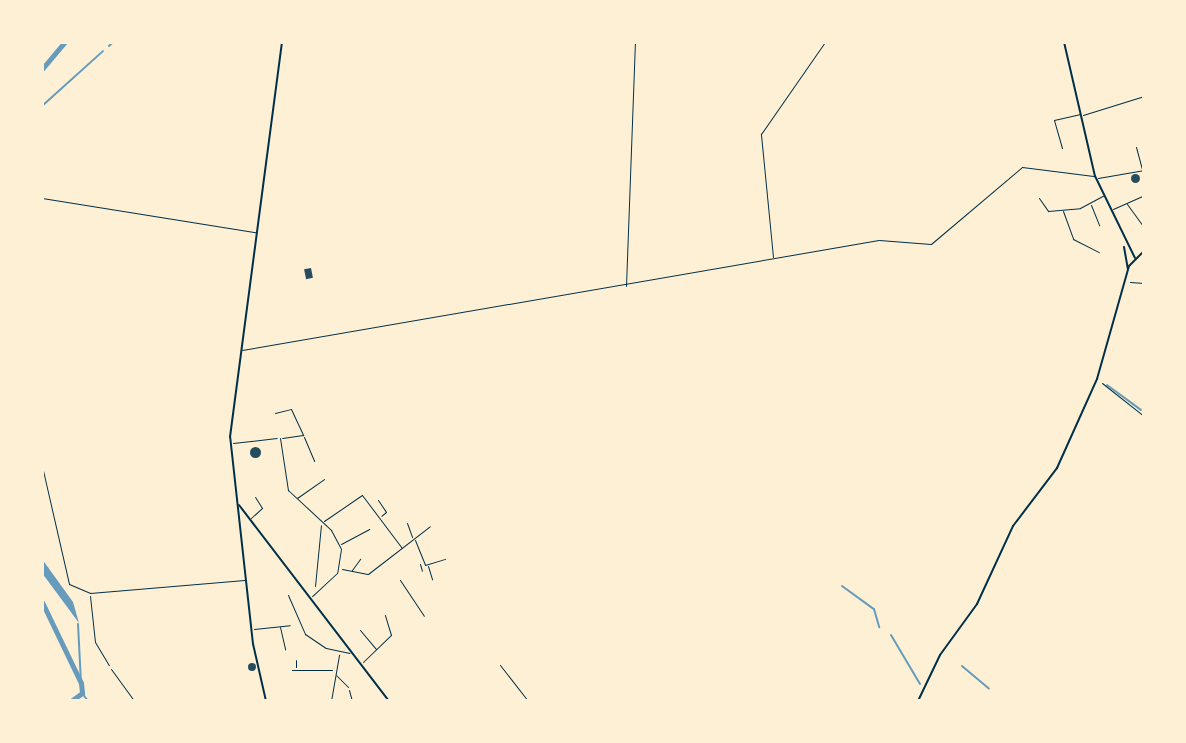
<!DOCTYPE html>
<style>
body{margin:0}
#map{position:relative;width:1186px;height:743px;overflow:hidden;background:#fdf0d5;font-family:"Noto Sans",sans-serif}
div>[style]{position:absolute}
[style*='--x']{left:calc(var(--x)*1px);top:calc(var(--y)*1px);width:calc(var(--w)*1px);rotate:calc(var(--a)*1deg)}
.water>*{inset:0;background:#669bbc}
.stream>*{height:2px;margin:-1px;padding:0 1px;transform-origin:1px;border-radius:1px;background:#669bbc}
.river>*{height:5px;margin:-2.5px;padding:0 2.5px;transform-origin:2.5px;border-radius:2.5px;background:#669bbc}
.building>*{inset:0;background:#264d5e;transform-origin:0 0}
.round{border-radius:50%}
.path>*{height:1px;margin:-0.5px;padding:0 0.5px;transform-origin:0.5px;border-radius:0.5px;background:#003049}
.service>*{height:1px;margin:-0.5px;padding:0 0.5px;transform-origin:0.5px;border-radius:0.5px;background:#003049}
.minor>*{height:1px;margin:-0.5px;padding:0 0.5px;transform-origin:0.5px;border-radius:0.5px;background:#003049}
.tertiary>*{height:2px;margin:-1px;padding:0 1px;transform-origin:1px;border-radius:1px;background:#003049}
.secondary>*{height:2px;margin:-1px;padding:0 1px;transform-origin:1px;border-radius:1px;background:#003049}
span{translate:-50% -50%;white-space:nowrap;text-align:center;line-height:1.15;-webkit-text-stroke:5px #fdf0d5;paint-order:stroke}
.frame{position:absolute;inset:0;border:44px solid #fdf0d5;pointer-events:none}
</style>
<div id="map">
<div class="water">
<div style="clip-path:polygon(42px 559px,73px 602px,79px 623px,42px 573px)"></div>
</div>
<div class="stream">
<div style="--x:109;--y:46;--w:4;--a:-45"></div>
<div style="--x:42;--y:106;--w:82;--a:-42"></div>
<div style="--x:1107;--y:385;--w:42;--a:36.3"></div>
<div style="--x:842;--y:586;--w:39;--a:36"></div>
<div style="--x:874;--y:609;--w:19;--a:74"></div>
<div style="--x:78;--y:624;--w:59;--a:87.1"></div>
<div style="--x:891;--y:635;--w:57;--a:59.4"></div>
<div style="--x:962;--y:666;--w:35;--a:40"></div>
<div style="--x:82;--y:693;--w:10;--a:53"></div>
<div style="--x:58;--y:701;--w:3;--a:0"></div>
</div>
<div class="river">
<div style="--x:42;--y:69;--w:35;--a:-50"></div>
<div style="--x:42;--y:602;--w:90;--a:64.3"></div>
<div style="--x:81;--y:683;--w:10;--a:84"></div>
<div style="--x:82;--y:693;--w:14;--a:144"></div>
</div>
<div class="building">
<div class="round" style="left:1130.5px;top:173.5px;width:9px;height:9px"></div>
<div style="left:311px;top:268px;width:10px;height:7px;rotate:79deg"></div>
<div class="round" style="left:249.5px;top:446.5px;width:11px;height:11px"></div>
<div class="round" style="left:248px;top:663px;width:8px;height:8px"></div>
</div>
<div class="path">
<div style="--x:1130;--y:282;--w:14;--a:4"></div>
<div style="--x:1102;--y:383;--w:53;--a:38.2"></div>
<div style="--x:400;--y:580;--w:43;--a:56.3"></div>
<div style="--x:315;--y:586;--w:61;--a:-84.4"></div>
<div style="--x:111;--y:669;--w:39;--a:54"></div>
<div style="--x:349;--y:690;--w:11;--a:75"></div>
</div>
<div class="service">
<div style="--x:42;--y:406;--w:27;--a:-88"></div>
<div style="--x:42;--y:466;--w:121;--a:77.1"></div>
<div style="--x:69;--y:584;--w:23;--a:23"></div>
<div style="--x:90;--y:593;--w:155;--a:-4.8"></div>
<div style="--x:251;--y:518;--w:15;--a:-42"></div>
<div style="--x:262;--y:508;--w:13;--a:-122"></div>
<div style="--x:407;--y:523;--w:15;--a:70"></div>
<div style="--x:428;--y:566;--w:14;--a:73"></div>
<div style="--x:90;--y:596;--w:46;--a:83.8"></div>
<div style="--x:95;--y:642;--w:27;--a:59"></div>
<div style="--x:500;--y:665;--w:46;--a:52.1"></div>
</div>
<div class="minor">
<div style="--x:1083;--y:115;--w:64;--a:-17.3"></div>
<div style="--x:1136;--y:147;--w:23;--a:75"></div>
<div style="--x:1062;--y:148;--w:29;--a:-106"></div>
<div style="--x:1054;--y:120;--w:26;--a:-13"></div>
<div style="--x:1098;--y:178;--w:47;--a:-9.9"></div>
<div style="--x:42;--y:198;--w:216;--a:9.1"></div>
<div style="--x:1039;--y:198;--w:16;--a:55"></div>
<div style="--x:1048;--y:211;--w:32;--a:-5"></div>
<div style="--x:1080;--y:208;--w:26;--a:-28"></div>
<div style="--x:1127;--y:204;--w:29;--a:54"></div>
<div style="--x:1091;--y:205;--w:22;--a:68"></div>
<div style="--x:1113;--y:209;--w:34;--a:-24"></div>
<div style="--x:1063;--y:211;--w:30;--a:70"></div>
<div style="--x:1073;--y:239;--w:29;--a:27"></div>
<div style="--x:773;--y:257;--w:124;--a:-95.6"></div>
<div style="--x:761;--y:134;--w:112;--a:-55.2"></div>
<div style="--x:626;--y:286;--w:244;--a:-87.9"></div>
<div style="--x:242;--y:350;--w:646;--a:-9.8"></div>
<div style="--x:879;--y:240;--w:52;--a:4.4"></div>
<div style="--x:931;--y:244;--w:119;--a:-40.2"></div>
<div style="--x:1022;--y:167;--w:72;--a:7.2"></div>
<div style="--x:275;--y:413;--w:16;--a:-14"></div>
<div style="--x:291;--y:409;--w:29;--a:65"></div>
<div style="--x:303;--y:435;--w:21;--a:172"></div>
<div style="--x:304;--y:437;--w:26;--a:67"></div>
<div style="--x:280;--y:438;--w:53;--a:81.3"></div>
<div style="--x:288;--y:490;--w:59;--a:42.9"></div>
<div style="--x:331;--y:530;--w:21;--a:62"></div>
<div style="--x:341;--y:549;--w:24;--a:99"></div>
<div style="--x:337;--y:573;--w:34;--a:137"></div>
<div style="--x:233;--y:443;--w:44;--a:-6.5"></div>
<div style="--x:297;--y:498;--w:33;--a:-35"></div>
<div style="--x:378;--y:500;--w:14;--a:56"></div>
<div style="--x:386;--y:512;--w:6;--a:141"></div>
<div style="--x:324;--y:521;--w:46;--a:-34.4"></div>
<div style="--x:362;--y:495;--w:66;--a:53"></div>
<div style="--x:415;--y:540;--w:27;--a:68"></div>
<div style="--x:425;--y:565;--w:21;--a:-17"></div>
<div style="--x:341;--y:544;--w:32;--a:-28"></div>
<div style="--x:420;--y:564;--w:7;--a:74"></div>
<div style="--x:342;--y:569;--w:26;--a:11"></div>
<div style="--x:368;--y:574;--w:78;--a:-37.7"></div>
<div style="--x:352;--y:570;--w:14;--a:-54"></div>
<div style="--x:288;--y:595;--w:43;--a:66.4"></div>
<div style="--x:305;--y:634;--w:25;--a:34"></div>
<div style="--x:326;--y:648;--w:24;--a:12"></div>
<div style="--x:280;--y:627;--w:23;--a:77"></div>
<div style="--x:254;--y:629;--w:36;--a:-6"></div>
<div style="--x:360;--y:630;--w:25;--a:50"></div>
<div style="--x:363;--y:662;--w:39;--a:-44"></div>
<div style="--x:391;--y:635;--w:21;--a:-107"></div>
<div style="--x:296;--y:667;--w:7;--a:-90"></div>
<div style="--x:292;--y:670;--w:40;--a:0"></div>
<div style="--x:336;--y:675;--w:17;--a:45"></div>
<div style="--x:331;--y:701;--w:47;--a:-80.1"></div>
</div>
<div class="tertiary">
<div style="--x:1064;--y:42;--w:138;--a:77"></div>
<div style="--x:1095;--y:176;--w:91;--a:64"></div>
<div style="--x:1124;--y:247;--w:22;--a:80"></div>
<div style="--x:239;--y:505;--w:247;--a:52.6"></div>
<div style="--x:918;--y:701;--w:51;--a:-64.4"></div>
<div style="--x:940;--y:655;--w:63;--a:-54"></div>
<div style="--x:977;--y:604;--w:86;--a:-65.2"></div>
<div style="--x:1013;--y:526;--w:73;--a:-52.8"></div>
<div style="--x:1057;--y:468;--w:98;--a:-65.8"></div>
<div style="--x:1097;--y:379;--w:117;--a:-74.2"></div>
<div style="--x:1129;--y:266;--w:21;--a:-45"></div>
</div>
<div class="secondary">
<div style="--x:266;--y:701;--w:58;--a:-102.8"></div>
<div style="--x:253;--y:644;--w:208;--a:-96.3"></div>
<div style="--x:230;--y:437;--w:398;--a:-82.5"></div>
</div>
<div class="frame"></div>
</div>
